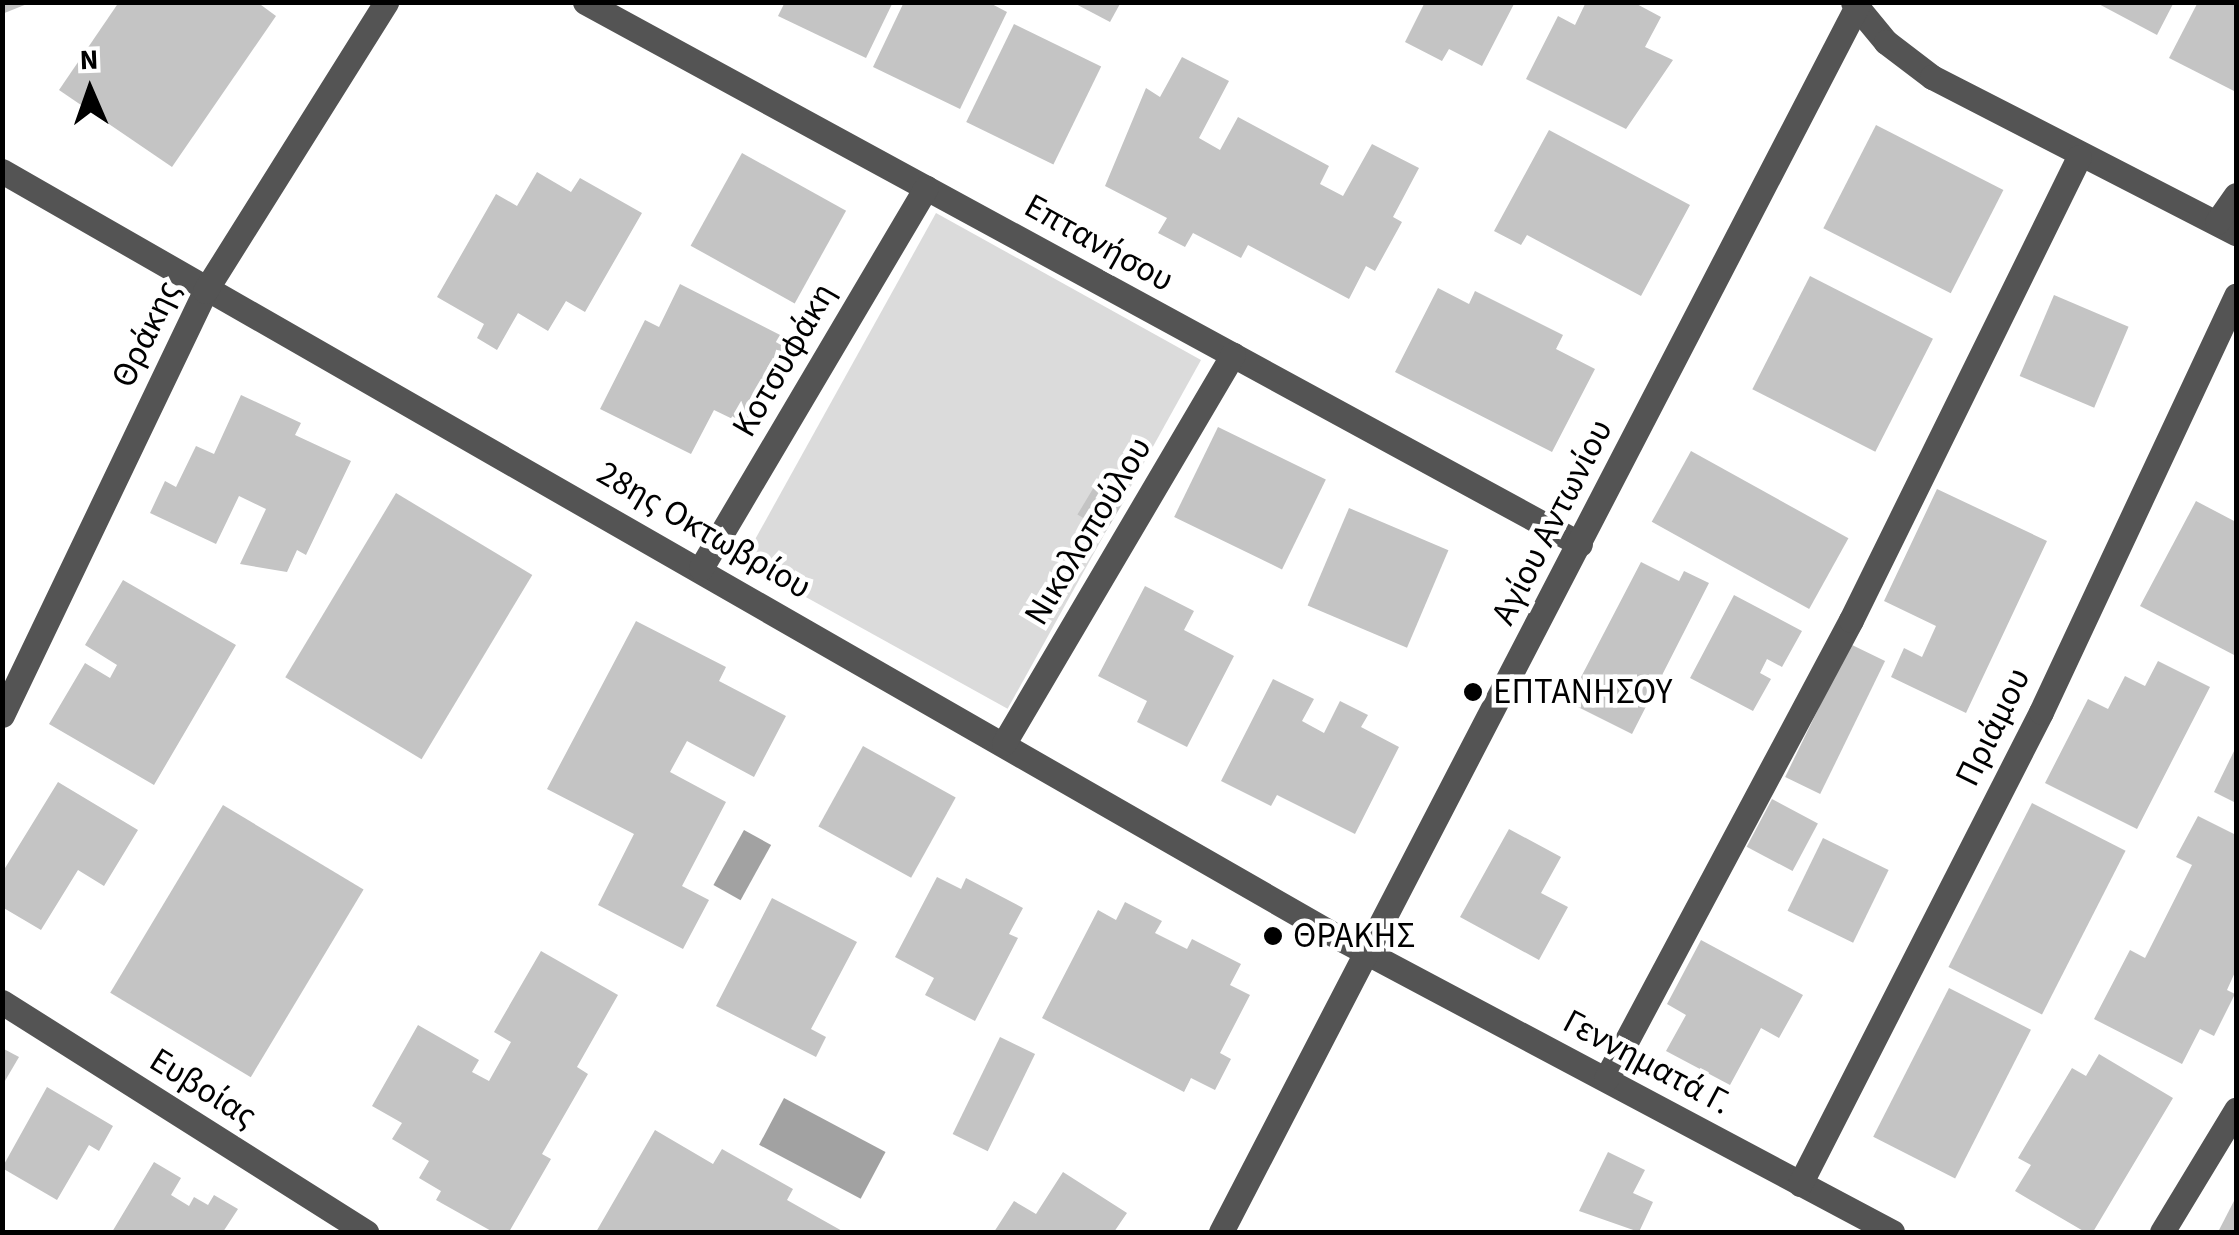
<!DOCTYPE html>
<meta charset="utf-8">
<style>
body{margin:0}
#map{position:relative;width:2239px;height:1235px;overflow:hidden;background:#fff;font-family:"Source Sans 3",sans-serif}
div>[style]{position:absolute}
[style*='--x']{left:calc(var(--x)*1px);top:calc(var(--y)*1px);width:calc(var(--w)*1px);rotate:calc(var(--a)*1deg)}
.green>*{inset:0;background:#dbdbdb;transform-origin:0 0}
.water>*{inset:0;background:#a2a2a2;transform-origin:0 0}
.building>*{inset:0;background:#c4c4c4;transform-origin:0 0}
.minor>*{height:25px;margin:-12.5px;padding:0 12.5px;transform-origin:12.5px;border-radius:12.5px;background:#545454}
.dots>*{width:28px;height:28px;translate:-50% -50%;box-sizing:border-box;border:5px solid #fff;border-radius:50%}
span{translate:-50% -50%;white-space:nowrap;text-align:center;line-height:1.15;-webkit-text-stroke:9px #fff;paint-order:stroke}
.street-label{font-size:35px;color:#000}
.poi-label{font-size:35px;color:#000}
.left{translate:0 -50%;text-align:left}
.frame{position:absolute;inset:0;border:5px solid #000;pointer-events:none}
.north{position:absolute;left:40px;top:40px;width:100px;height:100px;-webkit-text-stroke:8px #fff;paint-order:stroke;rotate:358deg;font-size:28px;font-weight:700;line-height:40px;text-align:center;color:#000}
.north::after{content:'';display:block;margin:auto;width:35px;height:45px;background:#000;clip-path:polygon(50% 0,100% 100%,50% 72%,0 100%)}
</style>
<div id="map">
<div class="green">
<div style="left:936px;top:213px;width:303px;height:399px;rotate:29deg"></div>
</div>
<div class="water">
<div style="left:744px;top:830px;width:31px;height:63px;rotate:29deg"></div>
<div style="left:784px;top:1098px;width:115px;height:53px;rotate:28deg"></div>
</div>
<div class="building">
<div style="clip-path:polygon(2px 2px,32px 2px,2px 14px)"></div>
<div style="clip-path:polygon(119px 2px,257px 2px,276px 16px,172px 167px,59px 90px)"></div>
<div style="clip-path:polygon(785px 2px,893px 2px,866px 58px,778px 16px)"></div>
<div style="clip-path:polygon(904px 2px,988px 2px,1007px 12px,960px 109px,873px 67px)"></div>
<div style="clip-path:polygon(1072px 2px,1121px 2px,1110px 22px)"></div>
<div style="clip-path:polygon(1425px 2px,1515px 2px,1482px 66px,1449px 49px,1442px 61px,1405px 42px)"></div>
<div style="clip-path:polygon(1586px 2px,1633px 2px,1661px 17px,1645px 47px,1673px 60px,1626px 129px,1526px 79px,1558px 16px,1575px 25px)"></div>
<div style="clip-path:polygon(2095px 2px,2174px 2px,2157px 35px)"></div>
<div style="clip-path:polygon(2198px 2px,2236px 2px,2236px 92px,2169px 58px)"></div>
<div style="left:1014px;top:24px;width:97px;height:109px;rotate:26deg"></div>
<div style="clip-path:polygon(1182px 57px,1229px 81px,1199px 138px,1220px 150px,1238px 117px,1329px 166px,1320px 184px,1343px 196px,1372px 144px,1419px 168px,1393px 217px,1402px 222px,1375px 271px,1366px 266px,1349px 299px,1248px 245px,1241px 258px,1193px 233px,1185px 247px,1158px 233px,1167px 218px,1105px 186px,1146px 88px,1160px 97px)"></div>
<div style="left:1876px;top:125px;width:143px;height:116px;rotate:27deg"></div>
<div style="clip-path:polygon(1549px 130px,1690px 205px,1641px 296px,1527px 235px,1521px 245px,1494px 231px)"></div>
<div style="left:742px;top:153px;width:119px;height:106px;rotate:29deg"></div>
<div style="clip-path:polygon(537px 172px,571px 192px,580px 178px,642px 213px,585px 312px,566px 301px,548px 331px,518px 313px,497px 350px,477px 338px,484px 324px,437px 297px,496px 194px,517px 206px)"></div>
<div style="left:1810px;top:276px;width:138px;height:127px;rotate:27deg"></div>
<div style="clip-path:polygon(680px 284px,788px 339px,745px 425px,714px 410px,691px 454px,600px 409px,645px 320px,659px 327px)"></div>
<div style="clip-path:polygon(1438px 288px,1469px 304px,1475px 291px,1563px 335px,1556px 349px,1595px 369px,1552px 452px,1395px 372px)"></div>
<div style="left:2054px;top:295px;width:81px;height:88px;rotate:23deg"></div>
<div style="clip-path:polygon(241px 395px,301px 423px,295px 435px,351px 461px,306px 555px,297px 550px,287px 572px,240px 564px,266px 509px,239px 496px,216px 544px,150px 513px,165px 481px,176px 487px,196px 446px,214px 454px)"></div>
<div style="left:1218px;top:427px;width:120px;height:100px;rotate:26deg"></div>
<div style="left:1691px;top:451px;width:180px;height:81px;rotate:29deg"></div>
<div style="left:1097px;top:482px;width:33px;height:38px;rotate:31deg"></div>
<div style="clip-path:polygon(1937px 489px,2047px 541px,1966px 713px,1891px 677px,1904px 648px,1922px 657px,1936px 626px,1884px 601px)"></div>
<div style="left:396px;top:493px;width:159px;height:215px;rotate:31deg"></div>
<div style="clip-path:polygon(2196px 501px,2236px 522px,2236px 656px,2140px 606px)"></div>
<div style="left:1349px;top:508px;width:108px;height:106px;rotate:23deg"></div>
<div style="clip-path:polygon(1641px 562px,1679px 581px,1684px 571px,1709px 583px,1632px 734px,1568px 702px)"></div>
<div style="clip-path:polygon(123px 580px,236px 645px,154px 785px,49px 724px,85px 663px,110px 678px,117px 665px,85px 645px)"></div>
<div style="clip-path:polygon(1145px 586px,1194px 611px,1184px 630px,1234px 656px,1187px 747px,1137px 722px,1147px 701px,1098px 676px)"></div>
<div style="clip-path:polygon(1734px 595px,1802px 631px,1782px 667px,1767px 659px,1760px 673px,1771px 679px,1753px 711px,1690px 678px)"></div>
<div style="clip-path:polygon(636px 621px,726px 667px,719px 681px,786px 716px,754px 777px,687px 741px,670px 772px,726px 802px,682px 886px,709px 900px,683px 949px,598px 905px,634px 834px,547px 789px)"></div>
<div style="left:1850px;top:644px;width:39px;height:148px;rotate:26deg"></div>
<div style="clip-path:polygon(2158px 661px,2210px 687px,2137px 829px,2045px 783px,2088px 699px,2108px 709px,2125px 676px,2145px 686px)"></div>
<div style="clip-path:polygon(1273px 679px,1314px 699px,1302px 721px,1324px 733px,1340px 701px,1368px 715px,1361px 727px,1399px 747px,1355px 834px,1277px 795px,1271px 806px,1221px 781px)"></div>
<div style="left:863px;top:746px;width:106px;height:92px;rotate:29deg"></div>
<div style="clip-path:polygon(2236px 747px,2236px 803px,2214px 792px)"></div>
<div style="clip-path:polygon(58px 782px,138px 830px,104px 886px,78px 870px,41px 930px,2px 907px,2px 873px)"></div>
<div style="left:1772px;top:799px;width:52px;height:54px;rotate:28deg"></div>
<div style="left:2032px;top:803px;width:105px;height:184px;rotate:27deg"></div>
<div style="left:223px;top:805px;width:164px;height:219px;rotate:31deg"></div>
<div style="clip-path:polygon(2198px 816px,2236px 835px,2236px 970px,2227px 990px,2235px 994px,2214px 1036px,2200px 1029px,2182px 1064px,2094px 1019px,2130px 950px,2145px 958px,2192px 865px,2176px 857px)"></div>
<div style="clip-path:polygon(1509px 829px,1561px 857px,1541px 893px,1568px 907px,1539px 960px,1460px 917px)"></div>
<div style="left:1823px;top:838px;width:73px;height:81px;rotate:26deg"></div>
<div style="clip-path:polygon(937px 877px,961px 889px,966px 878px,1023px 908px,1009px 934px,1018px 938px,975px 1021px,925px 995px,934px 978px,895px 957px)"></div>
<div style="clip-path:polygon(772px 898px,857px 942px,811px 1029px,826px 1037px,816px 1057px,716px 1006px)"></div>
<div style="clip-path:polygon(1125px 902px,1162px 921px,1155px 933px,1187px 949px,1192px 939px,1241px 964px,1230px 985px,1250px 995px,1220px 1053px,1231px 1059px,1215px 1090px,1191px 1078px,1184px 1092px,1042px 1018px,1098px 910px,1116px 920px)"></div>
<div style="clip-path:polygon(1701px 940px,1803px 995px,1779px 1038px,1761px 1028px,1730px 1085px,1666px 1051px,1686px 1015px,1667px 1004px)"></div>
<div style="clip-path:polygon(541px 951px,618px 995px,577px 1067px,588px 1074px,542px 1154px,551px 1159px,509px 1232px,493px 1232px,436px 1200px,441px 1191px,419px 1178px,429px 1161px,392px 1139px,402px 1123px,372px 1106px,418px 1025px,479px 1060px,472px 1072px,489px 1081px,511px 1042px,494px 1032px)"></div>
<div style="left:1949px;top:988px;width:92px;height:167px;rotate:27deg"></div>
<div style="left:1000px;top:1037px;width:39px;height:108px;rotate:26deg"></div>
<div style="clip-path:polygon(2px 1048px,19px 1057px,2px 1086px)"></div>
<div style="clip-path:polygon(2099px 1054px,2173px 1098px,2093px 1232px,2085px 1232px,2015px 1191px,2031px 1165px,2018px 1158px,2072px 1068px,2086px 1076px)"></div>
<div style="clip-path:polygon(47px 1087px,113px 1126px,99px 1151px,89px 1145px,57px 1200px,2px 1168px)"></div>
<div style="clip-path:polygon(655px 1130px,713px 1164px,722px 1149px,793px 1189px,787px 1200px,844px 1232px,596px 1232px)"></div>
<div style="clip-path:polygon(1608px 1152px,1645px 1170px,1633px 1193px,1653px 1202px,1639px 1232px,1579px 1211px)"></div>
<div style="clip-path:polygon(154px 1162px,181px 1178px,171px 1195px,189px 1206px,194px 1197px,208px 1205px,214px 1195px,238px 1209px,223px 1232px,112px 1232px)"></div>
<div style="clip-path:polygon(1063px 1172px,1127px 1213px,1114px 1232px,994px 1232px,1014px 1201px,1036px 1214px)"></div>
<div style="clip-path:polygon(2236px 1197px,2236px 1232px,2218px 1232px)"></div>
</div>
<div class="minor">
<div style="--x:585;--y:2;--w:1133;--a:28.58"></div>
<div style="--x:1853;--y:2;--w:52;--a:50.5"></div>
<div style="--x:1886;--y:42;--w:58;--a:37.3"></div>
<div style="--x:1932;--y:77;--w:342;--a:27.2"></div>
<div style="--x:2;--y:171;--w:1546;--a:29.83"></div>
<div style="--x:1343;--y:940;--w:622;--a:28.01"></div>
<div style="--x:2217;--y:222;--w:33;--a:-55"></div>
<div style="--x:701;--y:568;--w:442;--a:-59.4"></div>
<div style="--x:2;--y:715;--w:470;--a:-64.4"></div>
<div style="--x:205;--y:291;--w:341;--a:-57.9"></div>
<div style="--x:1004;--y:743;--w:451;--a:-59.5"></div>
<div style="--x:2;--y:1002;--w:431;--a:32.3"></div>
<div style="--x:1606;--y:1079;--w:520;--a:-61.91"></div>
<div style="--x:1851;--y:620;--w:516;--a:-63.78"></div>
<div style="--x:1800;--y:1184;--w:530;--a:-62.95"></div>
<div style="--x:2041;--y:712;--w:460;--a:-64.9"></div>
<div style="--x:1221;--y:1232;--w:1386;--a:-62.58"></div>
<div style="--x:2162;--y:1232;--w:143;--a:-58.8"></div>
</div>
<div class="dots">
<div style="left:1473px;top:692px;background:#000"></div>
<div style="left:1273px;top:936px;background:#000"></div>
</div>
<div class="street-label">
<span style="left:1099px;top:243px;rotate:29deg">Επτανήσου</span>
<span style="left:146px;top:334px;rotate:-64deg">Θράκης</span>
<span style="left:784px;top:360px;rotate:-60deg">Κοτσυφάκη</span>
<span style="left:1552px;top:522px;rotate:-63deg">Αγίου Αντωνίου</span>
<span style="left:704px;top:530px;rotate:30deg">28ης Οκτωβρίου</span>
<span style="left:1088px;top:531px;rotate:-59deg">Νικολοπούλου</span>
<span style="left:1993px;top:727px;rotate:-64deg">Πριάμου</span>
<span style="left:1647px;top:1062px;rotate:28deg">Γεννηματά Γ.</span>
<span style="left:203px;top:1088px;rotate:32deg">Ευβοίας</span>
</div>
<div class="poi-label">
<span class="left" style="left:1493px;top:692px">ΕΠΤΑΝΗΣΟΥ</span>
<span class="left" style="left:1293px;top:936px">ΘΡΑΚΗΣ</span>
</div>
<div class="frame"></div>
<div class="north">N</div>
</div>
